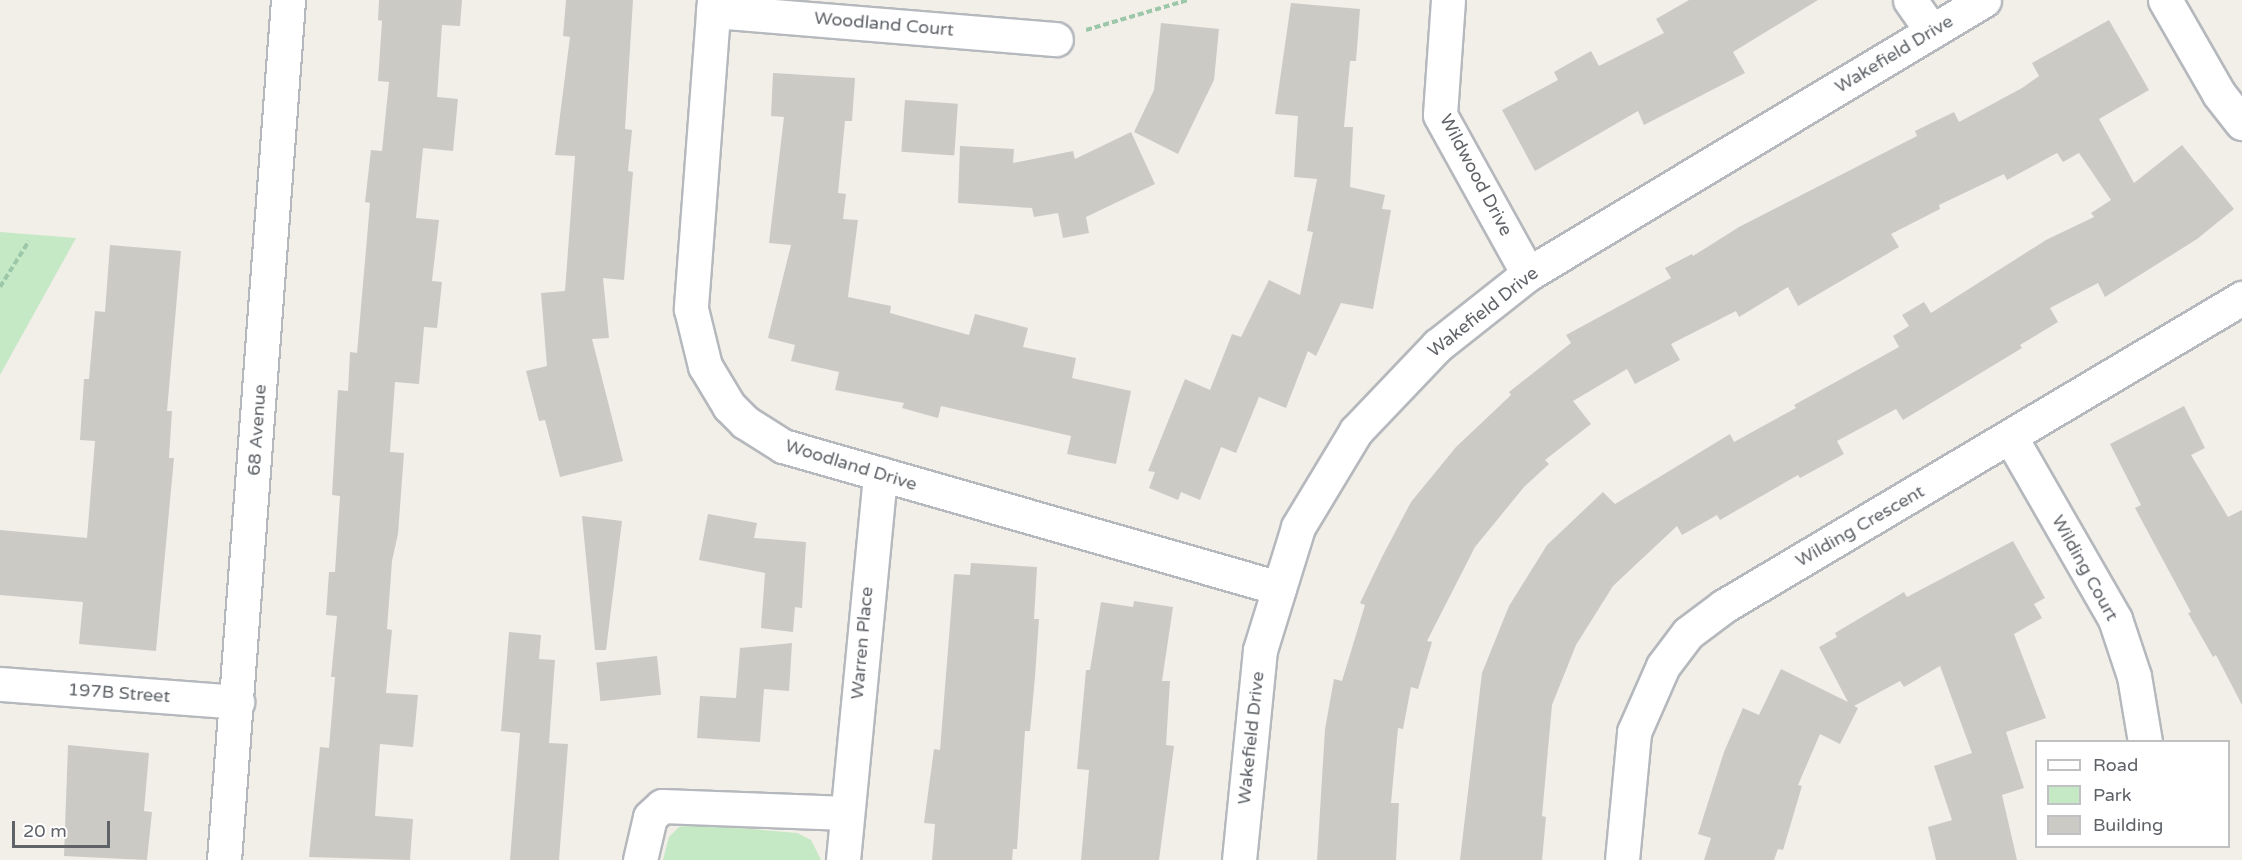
<!DOCTYPE html>
<style>
body{margin:0}
#map{position:relative;width:2242px;height:860px;overflow:hidden;background:#f1efe8;font-family:"Varela Round",sans-serif}
div>[style]{position:absolute}
[style*='--x']{left:calc(var(--x)*1px);top:calc(var(--y)*1px);width:calc(var(--w)*1px);rotate:calc(var(--a)*1deg)}
.green>*{inset:0;background:#c5e8c5}
.building>*{inset:0;background:#cccac5;transform-origin:0 0}
.path>*{height:4px;margin-top:-2px;transform-origin:0;background:repeating-linear-gradient(90deg,#9cc7a9 0 6px,transparent 0 9px)}
.roads{filter:drop-shadow(2px 0 #b5b8bc) drop-shadow(-2px 0 #b5b8bc) drop-shadow(0 2px #b5b8bc) drop-shadow(0 -2px #b5b8bc)}
.minor>*{height:33px;margin:-16.5px;padding:0 16.5px;transform-origin:16.5px;border-radius:16.5px;background:#fff}
.tertiary>*{height:33px;margin:-16.5px;padding:0 16.5px;transform-origin:16.5px;border-radius:16.5px;background:#fff}
span{translate:-50% -50%;white-space:nowrap;text-align:center;line-height:1.15;-webkit-text-stroke:4.5px #fff;paint-order:stroke}
.street-label{font-size:18px;color:#5f6368}
.legend{position:absolute;left:2035px;top:740px;width:195px;height:108px;box-sizing:border-box;background:#fff;border:2px solid #bfc1c3;margin:0;padding:8px 10px;list-style:none;font-size:18px;color:#5f6368}
.legend li{display:flex;align-items:center;gap:12px;height:30px}
.legend b{width:30px;border:2px solid #bfc1c3}
.scale{position:absolute;left:12px;top:821px;width:98px;height:27px;box-sizing:border-box;border:3px solid #5f6368;border-top:0;padding-left:8px;font-size:18px;line-height:21px;white-space:nowrap;color:#5f6368;-webkit-text-stroke:4px #fff;paint-order:stroke}
</style>
<div id="map">
<div class="green">
<div style="clip-path:polygon(0 232px,76px 238px,0 375px)"></div>
<div style="clip-path:polygon(694px 824px,797px 833px,811px 840px,821px 860px,663px 860px,669px 837px,679px 827px)"></div>
</div>
<div class="building">
<div style="clip-path:polygon(379px 0,462px 0,460px 26px,442px 25px,437px 97px,458px 99px,453px 151px,423px 148px,416px 218px,439px 220px,432px 281px,442px 282px,437px 328px,424px 327px,419px 384px,395px 382px,390px 452px,404px 453px,398px 534px,392px 561px,387px 629px,392px 630px,386px 693px,418px 695px,413px 747px,380px 744px,375px 816px,413px 819px,410px 860px,309px 857px,320px 747px,329px 748px,335px 677px,331px 677px,337px 616px,326px 615px,329px 572px,335px 572px,340px 496px,332px 495px,338px 390px,348px 391px,350px 352px,357px 353px,370px 203px,365px 202px,371px 150px,382px 151px,389px 82px,378px 81px,382px 21px,378px 20px)"></div>
<div style="clip-path:polygon(566px 0,633px 0,625px 129px,632px 130px,628px 171px,633px 172px,624px 280px,603px 278px,609px 338px,592px 339px,623px 461px,560px 477px,545px 420px,539px 421px,526px 371px,547px 366px,541px 293px,565px 291px,575px 156px,555px 155px,570px 37px,563px 36px)"></div>
<div style="clip-path:polygon(1689px 0,1818px 0,1733px 52px,1745px 73px,1644px 125px,1638px 111px,1535px 171px,1502px 110px,1558px 80px,1554px 72px,1591px 51px,1599px 66px,1664px 33px,1656px 19px)"></div>
<div style="clip-path:polygon(1291px 3px,1360px 9px,1356px 61px,1350px 61px,1344px 127px,1353px 127px,1350px 187px,1385px 195px,1382px 209px,1391px 210px,1373px 309px,1341px 303px,1316px 356px,1308px 351px,1286px 408px,1259px 397px,1236px 453px,1221px 447px,1200px 500px,1181px 492px,1178px 500px,1149px 488px,1155px 472px,1148px 471px,1185px 379px,1210px 390px,1232px 334px,1241px 337px,1269px 280px,1300px 295px,1313px 232px,1307px 231px,1317px 179px,1294px 177px,1298px 116px,1275px 114px)"></div>
<div style="clip-path:polygon(2109px 20px,2149px 90px,2099px 119px,2134px 183px,2182px 145px,2234px 209px,2197px 239px,2105px 297px,2098px 283px,2050px 308px,2058px 322px,2020px 345px,2022px 348px,1903px 420px,1896px 409px,1837px 441px,1844px 454px,1800px 478px,1798px 475px,1720px 520px,1717px 515px,1682px 535px,1677px 526px,1613px 586px,1576px 645px,1552px 705px,1542px 816px,1546px 817px,1542px 860px,1460px 860px,1482px 673px,1509px 606px,1547px 545px,1603px 492px,1615px 504px,1730px 434px,1734px 442px,1796px 408px,1794px 405px,1899px 347px,1893px 336px,1909px 326px,1902px 315px,1924px 302px,1931px 313px,2046px 240px,2094px 217px,2091px 213px,2111px 200px,2079px 153px,2063px 162px,2057px 153px,2007px 180px,2004px 174px,1939px 205px,1940px 209px,1891px 234px,1899px 247px,1798px 306px,1788px 287px,1739px 317px,1736px 311px,1671px 344px,1680px 360px,1635px 384px,1627px 369px,1573px 401px,1591px 424px,1545px 460px,1549px 464px,1524px 487px,1475px 547px,1427px 641px,1432px 642px,1418px 689px,1411px 687px,1403px 729px,1398px 728px,1391px 803px,1399px 803px,1396px 860px,1317px 860px,1325px 729px,1334px 679px,1342px 681px,1365px 605px,1360px 603px,1382px 557px,1411px 502px,1456px 447px,1511px 395px,1509px 392px,1571px 343px,1566px 335px,1671px 278px,1665px 268px,1692px 254px,1693px 256px,1739px 227px,1917px 136px,1915px 131px,1954px 112px,1959px 122px,2022px 88px,2039px 76px,2032px 63px)"></div>
<div style="clip-path:polygon(1161px 23px,1219px 29px,1214px 80px,1178px 154px,1134px 132px,1154px 90px)"></div>
<div style="clip-path:polygon(773px 73px,855px 78px,852px 121px,845px 121px,838px 193px,846px 194px,843px 219px,858px 220px,848px 297px,891px 306px,890px 313px,969px 335px,975px 314px,1028px 328px,1023px 347px,1076px 358px,1072px 378px,1131px 391px,1116px 464px,1067px 454px,1071px 436px,941px 406px,938px 418px,902px 408px,904px 403px,835px 390px,839px 372px,791px 361px,795px 345px,768px 338px,791px 245px,769px 243px,784px 117px,771px 116px)"></div>
<div style="left:905px;top:100px;width:53px;height:52px;rotate:4deg"></div>
<div style="clip-path:polygon(1131px 132px,1155px 184px,1086px 217px,1089px 233px,1063px 238px,1058px 213px,1034px 217px,1032px 208px,958px 203px,960px 146px,1014px 149px,1013px 163px,1073px 151px,1075px 159px)"></div>
<div style="clip-path:polygon(110px 245px,181px 251px,167px 411px,172px 411px,169px 458px,174px 458px,156px 651px,79px 644px,83px 602px,0 595px,0 530px,87px 538px,95px 441px,80px 440px,84px 379px,89px 379px,95px 311px,105px 312px)"></div>
<div style="clip-path:polygon(2184px 406px,2205px 448px,2191px 455px,2228px 517px,2242px 510px,2242px 705px,2216px 655px,2213px 657px,2188px 613px,2191px 612px,2135px 508px,2141px 505px,2110px 444px)"></div>
<div style="clip-path:polygon(708px 514px,757px 523px,754px 538px,806px 542px,802px 608px,795px 607px,793px 632px,761px 628px,765px 573px,699px 560px)"></div>
<div style="clip-path:polygon(582px 516px,622px 521px,606px 650px,595px 650px)"></div>
<div style="clip-path:polygon(2013px 541px,2045px 598px,2034px 604px,2042px 618px,2014px 634px,2046px 718px,2006px 732px,2024px 788px,2002px 795px,2017px 860px,1936px 860px,1928px 827px,1952px 820px,1934px 766px,1972px 753px,1940px 666px,1904px 687px,1900px 681px,1854px 706px,1858px 708px,1840px 744px,1820px 734px,1798px 785px,1802px 786px,1783px 850px,1778px 849px,1774px 860px,1704px 860px,1711px 838px,1698px 834px,1724px 752px,1743px 708px,1759px 715px,1781px 669px,1848px 702px,1819px 647px,1837px 637px,1835px 633px,1904px 592px,1907px 597px)"></div>
<div style="clip-path:polygon(971px 563px,1037px 567px,1034px 619px,1039px 619px,1035px 677px,1030px 731px,1025px 731px,1017px 849px,1013px 849px,1012px 860px,932px 860px,935px 824px,924px 823px,934px 749px,940px 750px,954px 574px,970px 575px)"></div>
<div style="clip-path:polygon(1134px 601px,1173px 607px,1162px 681px,1170px 681px,1166px 745px,1174px 746px,1159px 860px,1081px 860px,1089px 770px,1077px 769px,1086px 670px,1090px 670px,1101px 602px,1133px 607px)"></div>
<div style="clip-path:polygon(509px 632px,541px 635px,539px 659px,555px 660px,549px 743px,568px 744px,559px 860px,510px 860px,520px 733px,501px 731px)"></div>
<div style="clip-path:polygon(792px 643px,789px 691px,764px 689px,760px 742px,697px 738px,700px 696px,736px 698px,740px 648px)"></div>
<div style="left:657px;top:656px;width:39px;height:61px;rotate:84deg"></div>
<div style="clip-path:polygon(68px 745px,149px 753px,144px 811px,152px 812px,147px 860px,64px 856px)"></div>
</div>
<div class="path">
<div style="--x:1086;--y:30;--w:106;--a:-16.4"></div>
<div style="--x:0;--y:287;--w:54;--a:-57.8"></div>
</div>
<div class="roads">
<div class="minor">
<div style="--x:714;--y:0;--w:310;--a:94.3"></div>
<div style="--x:691;--y:309;--w:59;--a:76.2"></div>
<div style="--x:705;--y:366;--w:47;--a:59"></div>
<div style="--x:729;--y:406;--w:23;--a:45"></div>
<div style="--x:745;--y:422;--w:45;--a:32.3"></div>
<div style="--x:783;--y:446;--w:516;--a:15.98"></div>
<div style="--x:1448;--y:0;--w:115;--a:94"></div>
<div style="--x:1440;--y:115;--w:182;--a:61"></div>
<div style="--x:1910;--y:0;--w:38;--a:55"></div>
<div style="--x:2165;--y:0;--w:108;--a:60.1"></div>
<div style="--x:2219;--y:94;--w:37;--a:52"></div>
<div style="--x:713;--y:11;--w:344;--a:4.7"></div>
<div style="--x:2011;--y:438;--w:209;--a:60.1"></div>
<div style="--x:2115;--y:619;--w:60;--a:71.6"></div>
<div style="--x:2134;--y:676;--w:67;--a:80.5"></div>
<div style="--x:0;--y:684;--w:238;--a:4.3"></div>
<div style="--x:640;--y:860;--w:44;--a:-76.9"></div>
<div style="--x:650;--y:817;--w:16;--a:-43"></div>
<div style="--x:662;--y:806;--w:185;--a:2.2"></div>
<div style="--x:843;--y:860;--w:388;--a:-84.5"></div>
<div style="--x:1622;--y:860;--w:129;--a:-84.6"></div>
<div style="--x:1634;--y:732;--w:72;--a:-66.3"></div>
<div style="--x:1663;--y:666;--w:41;--a:-52.9"></div>
<div style="--x:1688;--y:633;--w:45;--a:-36.9"></div>
<div style="--x:1724;--y:606;--w:603;--a:-30.74"></div>
</div>
<div class="tertiary">
<div style="--x:224;--y:860;--w:862;--a:-85.74"></div>
<div style="--x:1239;--y:860;--w:211;--a:-84.3"></div>
<div style="--x:1260;--y:650;--w:129;--a:-72.8"></div>
<div style="--x:1298;--y:527;--w:112;--a:-58.9"></div>
<div style="--x:1356;--y:431;--w:119;--a:-46.4"></div>
<div style="--x:1438;--y:345;--w:115;--a:-38.3"></div>
<div style="--x:1528;--y:274;--w:532;--a:-31"></div>
</div>
</div>
<div class="street-label">
<span style="left:884px;top:24px;rotate:5deg">Woodland Court</span>
<span style="left:1894px;top:54px;rotate:-31deg">Wakefield Drive</span>
<span style="left:1476px;top:175px;rotate:62deg">Wildwood Drive</span>
<span style="left:1483px;top:312px;rotate:-38deg">Wakefield Drive</span>
<span style="left:257px;top:430px;rotate:-86deg">68 Avenue</span>
<span style="left:851px;top:465px;rotate:17deg">Woodland Drive</span>
<span style="left:1860px;top:526px;rotate:-30deg">Wilding Crescent</span>
<span style="left:2085px;top:568px;rotate:61deg">Wilding Court</span>
<span style="left:862px;top:643px;rotate:-85deg">Warren Place</span>
<span style="left:119px;top:693px;rotate:4deg">197B Street</span>
<span style="left:1251px;top:738px;rotate:-84deg">Wakefield Drive</span>
</div>
<ul class="legend">
<li><b style="height:8px;background:#fff"></b>Road</li>
<li><b style="height:16px;background:#c5e8c5"></b>Park</li>
<li><b style="height:16px;background:#cccac5"></b>Building</li>
</ul>
<div class="scale">20 m</div>
</div>
